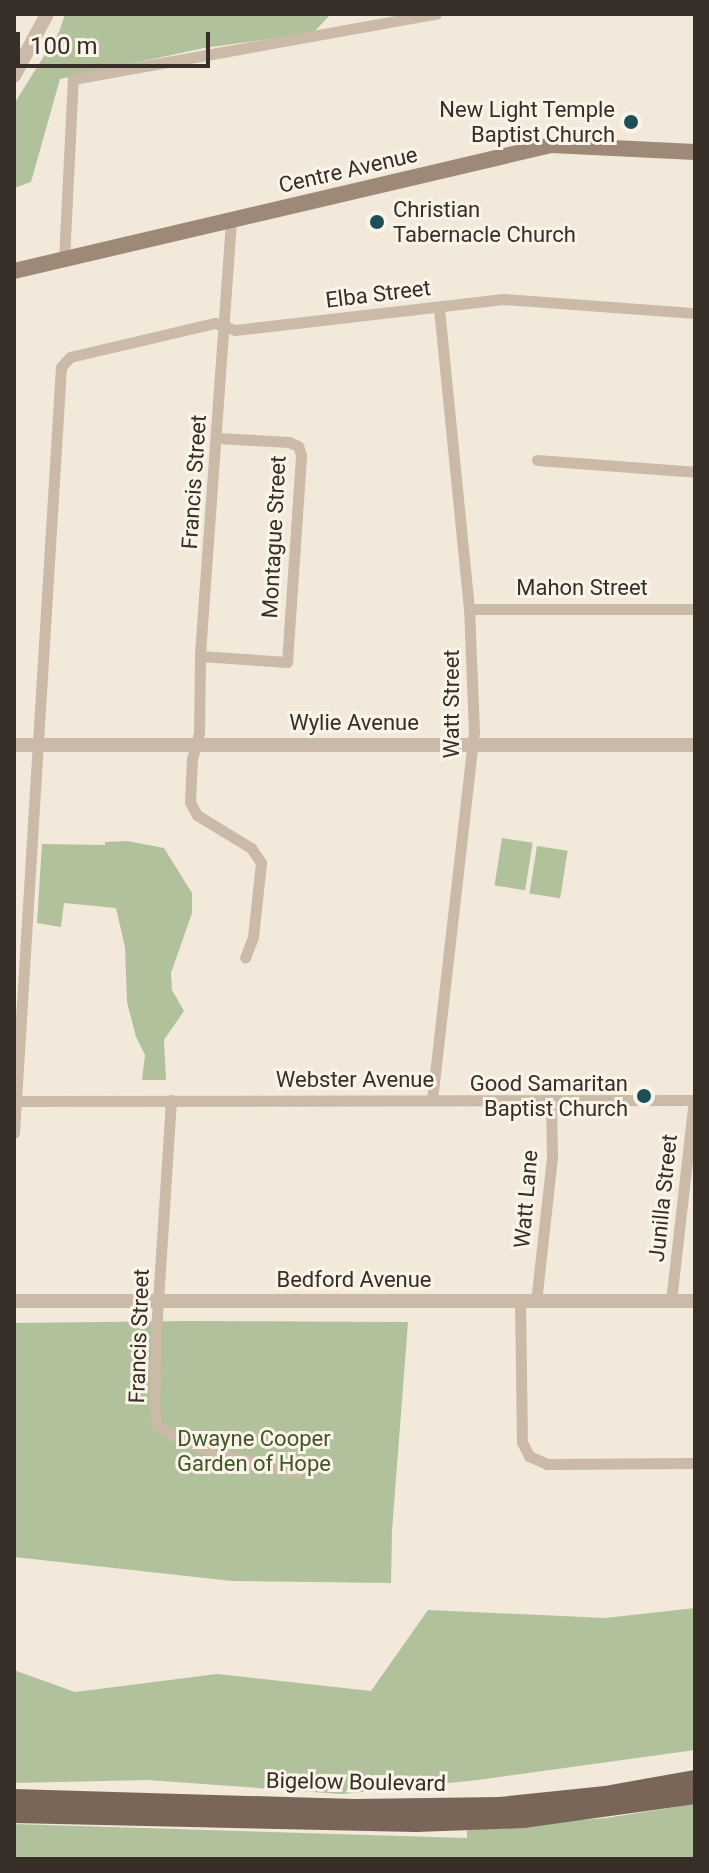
<!DOCTYPE html>
<style>
body{margin:0}
#map{position:relative;width:709px;height:1873px;overflow:hidden;background:#f2e9db;font-family:Roboto,sans-serif}
div>[style]{position:absolute}
[style*='--x']{left:calc(var(--x)*1px);top:calc(var(--y)*1px);width:calc(var(--w)*1px);rotate:calc(var(--a)*1deg)}
.green>*{inset:0;background:#b1c19b;transform-origin:0 0}
.minor>*{height:11px;margin:-5.5px;padding:0 5.5px;transform-origin:5.5px;border-radius:5.5px;background:#cabaa7}
.tertiary>*{height:14px;margin:-7px;padding:0 7px;transform-origin:7px;border-radius:7px;background:#cabaa7}
.secondary>*{height:16px;margin:-8px;padding:0 8px;transform-origin:8px;border-radius:8px;background:#9e8978}
.primary>*{height:18px;margin:-9px;padding:0 9px;transform-origin:9px;border-radius:9px;background:#796659}
.dots>*{width:22px;height:22px;translate:-50% -50%;box-sizing:border-box;border:4px solid #faf3e8;border-radius:50%}
span{translate:-50% -50%;white-space:nowrap;text-align:center;line-height:1.15;-webkit-text-stroke:6px #faf3e8;paint-order:stroke}
.poi-label{font-size:22px;color:#372e28}
.right{translate:-100% -50%;text-align:right}
.left{translate:0 -50%;text-align:left}
.street-label{font-size:22px;color:#372e28}
.park-label{font-size:22px;color:#42552b}
.frame{position:absolute;inset:0;border:16px solid #372e28;pointer-events:none}
.scale{position:absolute;left:16px;top:32px;width:194px;height:36px;box-sizing:border-box;border:4px solid #372e28;border-top:0;padding-left:10px;font-size:24px;line-height:28px;white-space:nowrap;color:#372e28;-webkit-text-stroke:6px #faf3e8;paint-order:stroke}
</style>
<div id="map">
<div class="green">
<div style="clip-path:polygon(65px 14px,331px 14px,313px 33px,204px 48px,60px 79px,31px 182px,14px 188px,14px 104px,59px 32px)"></div>
<div style="left:502px;top:838px;width:31px;height:48px;rotate:9deg"></div>
<div style="clip-path:polygon(127px 841px,164px 848px,192px 893px,192px 913px,171px 973px,172px 990px,184px 1011px,164px 1040px,166px 1080px,142px 1080px,145px 1055px,136px 1037px,127px 1002px,125px 947px,116px 908px,64px 903px,61px 927px,37px 923px,42px 844px,105px 845px,105px 842px)"></div>
<div style="left:537px;top:846px;width:31px;height:48px;rotate:9deg"></div>
<div style="clip-path:polygon(187px 1321px,408px 1322px,392px 1531px,391px 1583px,232px 1581px,14px 1557px,14px 1323px)"></div>
<div style="clip-path:polygon(695px 1608px,695px 1750px,478px 1780px,342px 1794px,147px 1780px,14px 1783px,14px 1670px,75px 1692px,217px 1674px,371px 1691px,428px 1610px,605px 1618px)"></div>
<div style="clip-path:polygon(695px 1804px,695px 1859px,14px 1859px,14px 1824px,467px 1838px,467px 1829px,606px 1818px)"></div>
</div>
<div class="minor">
<div style="--x:231;--y:221;--w:436;--a:94.1"></div>
<div style="--x:200;--y:656;--w:77;--a:90.7"></div>
<div style="--x:199;--y:733;--w:27;--a:105"></div>
<div style="--x:192;--y:759;--w:43;--a:92.7"></div>
<div style="--x:190;--y:802;--w:15;--a:62"></div>
<div style="--x:197;--y:815;--w:63;--a:31.4"></div>
<div style="--x:251;--y:848;--w:18;--a:56"></div>
<div style="--x:261;--y:863;--w:74;--a:96.2"></div>
<div style="--x:253;--y:937;--w:22;--a:111"></div>
<div style="--x:64;--y:260;--w:181;--a:-87.2"></div>
<div style="--x:73;--y:79;--w:369;--a:-10.2"></div>
<div style="--x:537;--y:460;--w:158;--a:4.3"></div>
<div style="--x:469;--y:609;--w:226;--a:0"></div>
<div style="--x:200;--y:656;--w:87;--a:3.9"></div>
<div style="--x:287;--y:662;--w:207;--a:-86.1"></div>
<div style="--x:301;--y:455;--w:9;--a:-108"></div>
<div style="--x:298;--y:446;--w:10;--a:-156"></div>
<div style="--x:289;--y:442;--w:71;--a:-176.8"></div>
<div style="--x:171;--y:1100;--w:230;--a:93.7"></div>
<div style="--x:156;--y:1330;--w:75;--a:91.5"></div>
<div style="--x:154;--y:1405;--w:21;--a:82"></div>
<div style="--x:157;--y:1426;--w:34;--a:30"></div>
<div style="--x:187;--y:1443;--w:34;--a:19"></div>
<div style="--x:219;--y:1454;--w:79;--a:13.2"></div>
<div style="--x:432;--y:1100;--w:370;--a:-83.5"></div>
<div style="--x:474;--y:732;--w:123;--a:-92.3"></div>
<div style="--x:469;--y:609;--w:303;--a:-95.7"></div>
<div style="--x:14;--y:1101;--w:681;--a:-0.08"></div>
<div style="--x:14;--y:1133;--w:767;--a:-86.49"></div>
<div style="--x:61;--y:367;--w:13;--a:-48"></div>
<div style="--x:70;--y:357;--w:149;--a:-13.2"></div>
<div style="--x:215;--y:323;--w:21;--a:19"></div>
<div style="--x:235;--y:330;--w:270;--a:-6.6"></div>
<div style="--x:503;--y:299;--w:193;--a:4.2"></div>
<div style="--x:520;--y:1301;--w:141;--a:89.2"></div>
<div style="--x:522;--y:1442;--w:16;--a:63"></div>
<div style="--x:529;--y:1456;--w:20;--a:24"></div>
<div style="--x:547;--y:1464;--w:148;--a:-0.4"></div>
<div style="--x:671;--y:1301;--w:202;--a:-83.5"></div>
<div style="--x:536;--y:1302;--w:145;--a:-83.7"></div>
<div style="--x:552;--y:1158;--w:58;--a:-91"></div>
</div>
<div class="tertiary">
<div style="--x:14;--y:76;--w:70;--a:-62"></div>
<div style="--x:14;--y:745;--w:681;--a:0"></div>
<div style="--x:14;--y:1301;--w:681;--a:0"></div>
</div>
<div class="secondary">
<div style="--x:14;--y:271;--w:552;--a:-13.2"></div>
<div style="--x:551;--y:145;--w:144;--a:2.8"></div>
</div>
<div class="primary">
<div style="--x:14;--y:1798;--w:341;--a:1.7"></div>
<div style="--x:355;--y:1808;--w:145;--a:-0.8"></div>
<div style="--x:500;--y:1806;--w:106;--a:-6"></div>
<div style="--x:605;--y:1795;--w:91;--a:-10.1"></div>
<div style="--x:14;--y:1814;--w:402;--a:1.3"></div>
<div style="--x:416;--y:1823;--w:107;--a:-2.1"></div>
<div style="--x:523;--y:1819;--w:174;--a:-7.9"></div>
</div>
<div class="dots">
<div style="left:631px;top:122px;background:#1d4f58"></div>
<div style="left:377px;top:222px;background:#1d4f58"></div>
<div style="left:644px;top:1096px;background:#1d4f58"></div>
</div>
<div class="poi-label">
<span class="right" style="left:615px;top:122px">New Light Temple<br>Baptist Church</span>
<span class="left" style="left:393px;top:222px">Christian<br>Tabernacle Church</span>
<span class="right" style="left:628px;top:1096px">Good Samaritan<br>Baptist Church</span>
</div>
<div class="street-label">
<span style="left:348px;top:170px;rotate:-13deg">Centre Avenue</span>
<span style="left:378px;top:294px;rotate:-7deg">Elba Street</span>
<span style="left:194px;top:482px;rotate:-86deg">Francis Street</span>
<span style="left:274px;top:537px;rotate:-87deg">Montague Street</span>
<span style="left:582px;top:588px">Mahon Street</span>
<span style="left:452px;top:704px;rotate:-90deg">Watt Street</span>
<span style="left:354px;top:723px">Wylie Avenue</span>
<span style="left:355px;top:1080px">Webster Avenue</span>
<span style="left:663px;top:1198px;rotate:-84deg">Junilla Street</span>
<span style="left:526px;top:1199px;rotate:-85deg">Watt Lane</span>
<span style="left:354px;top:1280px">Bedford Avenue</span>
<span style="left:139px;top:1336px;rotate:-88deg">Francis Street</span>
<span style="left:356px;top:1782px;rotate:1deg">Bigelow Boulevard</span>
</div>
<div class="park-label">
<span style="left:254px;top:1451px">Dwayne Cooper<br>Garden of Hope</span>
</div>
<div class="frame"></div>
<div class="scale">100 m</div>
</div>
